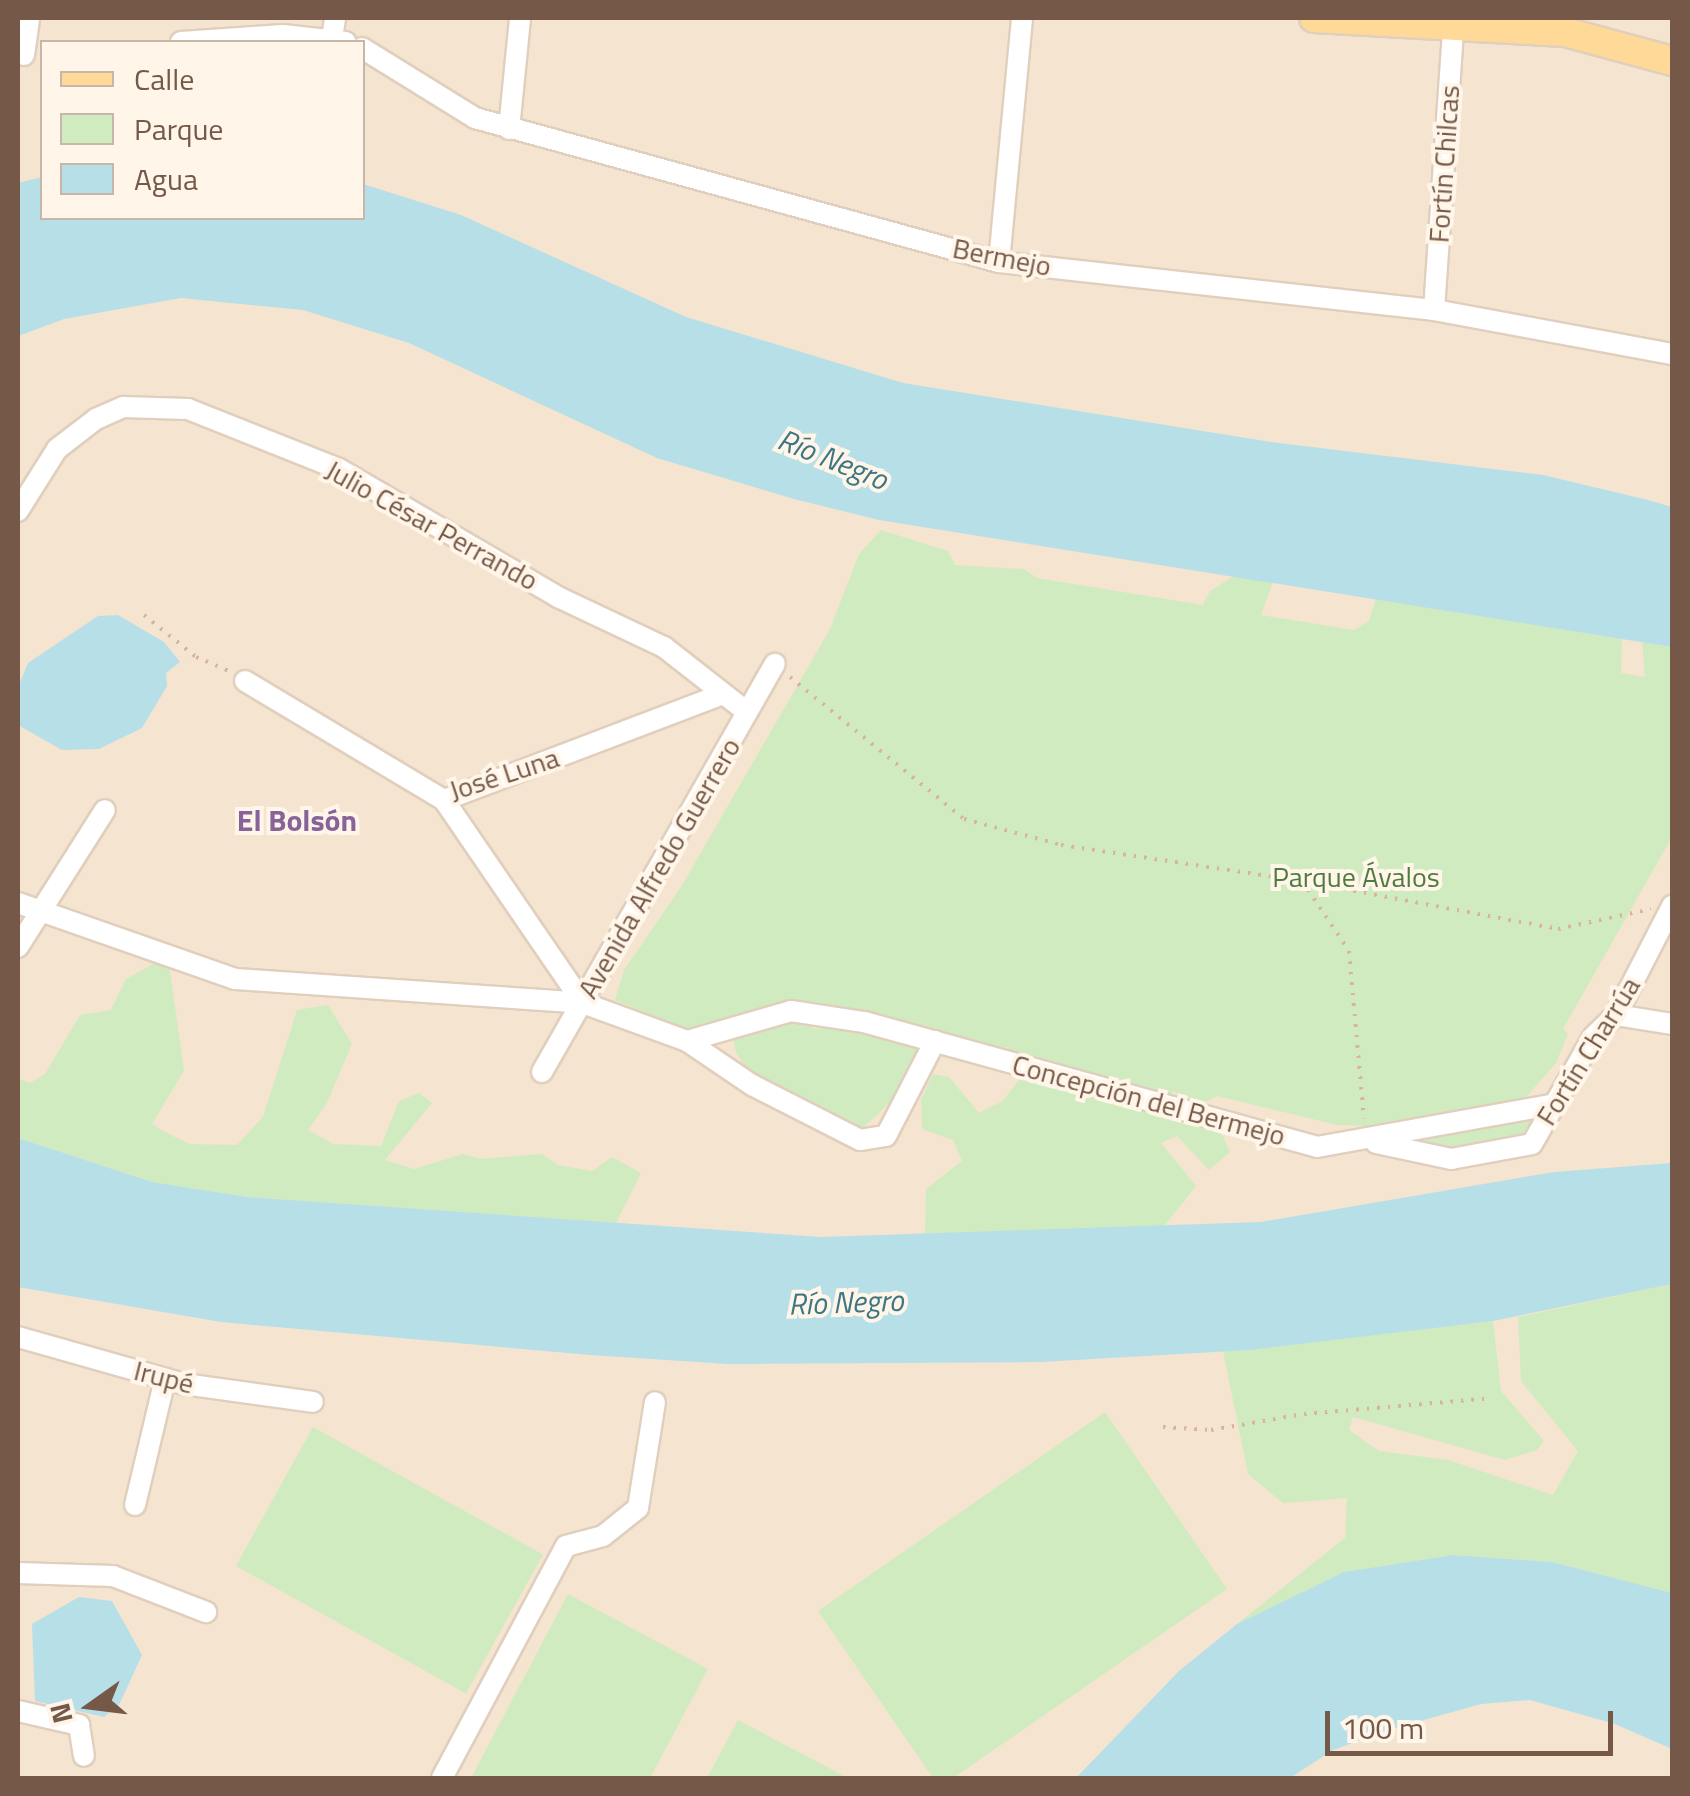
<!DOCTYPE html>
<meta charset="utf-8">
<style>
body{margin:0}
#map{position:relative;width:1690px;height:1796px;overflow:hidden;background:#fdf3e2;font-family:"Titillium Web",sans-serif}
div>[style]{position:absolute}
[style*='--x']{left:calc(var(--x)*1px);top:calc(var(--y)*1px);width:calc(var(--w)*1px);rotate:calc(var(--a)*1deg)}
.residential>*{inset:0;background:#f5e4d0}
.green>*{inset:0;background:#d1ebc0;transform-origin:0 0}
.water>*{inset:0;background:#b6dfe7}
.path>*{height:4px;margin-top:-2px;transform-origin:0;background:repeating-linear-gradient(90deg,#d8b49c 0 2.5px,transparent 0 10.5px)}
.roads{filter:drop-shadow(2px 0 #e1cfbd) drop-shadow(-2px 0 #e1cfbd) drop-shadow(0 2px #e1cfbd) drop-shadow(0 -2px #e1cfbd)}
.minor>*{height:20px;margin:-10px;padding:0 10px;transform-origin:10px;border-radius:10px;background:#fff}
.major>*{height:28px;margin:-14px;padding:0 14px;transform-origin:14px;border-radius:14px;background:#fed998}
span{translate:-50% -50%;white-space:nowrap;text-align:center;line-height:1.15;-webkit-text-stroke:8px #fff6e9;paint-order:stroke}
.street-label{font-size:28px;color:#755848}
.park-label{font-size:28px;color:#507b3f}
.water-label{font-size:30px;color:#3e7683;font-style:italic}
.neighbourhood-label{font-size:30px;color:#876399;font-weight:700}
.frame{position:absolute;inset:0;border:20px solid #755848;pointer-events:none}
.legend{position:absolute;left:40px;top:40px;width:325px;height:180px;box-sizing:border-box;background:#fff6e9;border:2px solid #c8b7a9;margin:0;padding:12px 18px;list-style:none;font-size:30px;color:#755848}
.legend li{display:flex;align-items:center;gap:20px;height:50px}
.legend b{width:50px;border:2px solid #c8b7a9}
.north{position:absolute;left:40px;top:1656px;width:100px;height:100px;-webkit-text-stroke:8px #fff6e9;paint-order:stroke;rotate:256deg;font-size:28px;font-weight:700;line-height:40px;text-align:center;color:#755848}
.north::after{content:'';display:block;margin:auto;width:35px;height:45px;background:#755848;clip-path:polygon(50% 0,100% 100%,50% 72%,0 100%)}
.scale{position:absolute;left:1325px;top:1711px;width:288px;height:45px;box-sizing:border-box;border:5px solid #755848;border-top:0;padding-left:12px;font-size:30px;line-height:35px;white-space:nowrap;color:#755848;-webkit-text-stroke:8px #fff6e9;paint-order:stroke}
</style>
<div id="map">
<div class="residential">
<div style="clip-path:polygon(evenodd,18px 18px,1672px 18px,1672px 1778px,18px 1778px,18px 18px,42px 42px,362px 42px,362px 218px,42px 218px,42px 42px)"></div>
</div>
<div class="green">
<div style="clip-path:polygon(881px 530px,948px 551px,955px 565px,1024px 569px,1037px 578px,1203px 605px,1210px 591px,1234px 576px,1273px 582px,1261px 615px,1354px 630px,1369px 621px,1376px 598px,1622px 639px,1621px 673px,1645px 677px,1642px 642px,1672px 647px,1672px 837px,1563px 1029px,1568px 1034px,1556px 1063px,1526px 1097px,1393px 1127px,1337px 1125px,1217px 1096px,1196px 1107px,1173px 1091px,1170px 1103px,1218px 1125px,1230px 1152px,1209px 1170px,1177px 1136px,1161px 1143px,1196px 1186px,1161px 1230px,925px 1235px,926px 1189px,962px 1161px,953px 1140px,922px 1129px,921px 1100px,933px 1074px,949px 1077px,979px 1113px,1003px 1101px,1018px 1081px,1007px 1047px,981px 1048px,968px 1038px,827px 1005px,795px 1004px,813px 1029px,846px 1026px,917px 1046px,902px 1091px,863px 1128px,755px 1082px,736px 1052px,728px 1017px,688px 1031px,615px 1000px,624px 970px,681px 887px,830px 629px,859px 554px)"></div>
<div style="clip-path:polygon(168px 956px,184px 1071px,152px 1124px,163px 1131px,189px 1144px,237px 1145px,263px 1117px,297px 1010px,328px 1005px,352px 1044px,327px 1103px,308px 1130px,333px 1144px,381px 1146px,399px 1101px,419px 1093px,432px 1103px,385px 1160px,414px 1169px,463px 1154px,480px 1159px,542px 1154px,558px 1165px,592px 1171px,612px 1157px,641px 1173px,616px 1223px,247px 1197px,152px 1182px,18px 1138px,18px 1078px,30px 1083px,45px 1074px,80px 1015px,111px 1010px,126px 979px)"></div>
<div style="clip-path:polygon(1534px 1117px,1522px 1138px,1452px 1149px,1414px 1142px)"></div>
<div style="clip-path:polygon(1672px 1284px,1672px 1593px,1552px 1562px,1453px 1555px,1344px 1572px,1237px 1624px,1345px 1538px,1347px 1498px,1283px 1503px,1248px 1474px,1223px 1351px,1493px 1321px,1501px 1391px,1544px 1441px,1537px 1450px,1505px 1460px,1353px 1417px,1349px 1430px,1379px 1451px,1448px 1460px,1553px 1495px,1578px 1451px,1521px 1381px,1518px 1317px)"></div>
<div style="clip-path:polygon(1105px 1412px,1227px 1589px,953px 1778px,933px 1778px,818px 1611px)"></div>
<div style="left:313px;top:1427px;width:263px;height:159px;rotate:29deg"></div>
<div style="clip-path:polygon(568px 1594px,708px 1669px,650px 1778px,471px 1778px)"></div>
<div style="clip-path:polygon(738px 1720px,848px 1778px,707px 1778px)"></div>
</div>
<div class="water">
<div style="clip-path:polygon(42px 177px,42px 218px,362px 218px,363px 184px,461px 215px,686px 317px,903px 383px,1271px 442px,1543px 475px,1648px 500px,1672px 507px,1672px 647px,879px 520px,794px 499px,657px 458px,409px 343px,303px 310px,181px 298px,64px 319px,18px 336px,18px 183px)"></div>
<div style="clip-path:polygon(118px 615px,164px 642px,180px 662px,166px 673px,167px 686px,142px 728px,99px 749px,62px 750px,18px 725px,18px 687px,28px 663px,98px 616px)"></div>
<div style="clip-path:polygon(18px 1138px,152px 1182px,247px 1197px,821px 1237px,1261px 1222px,1554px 1172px,1672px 1163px,1672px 1284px,1493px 1321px,1249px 1350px,1041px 1362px,728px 1364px,590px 1355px,221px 1322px,18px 1287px)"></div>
<div style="clip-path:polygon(1453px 1555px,1552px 1562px,1672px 1593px,1672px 1749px,1615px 1724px,1530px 1700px,1481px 1704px,1388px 1730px,1333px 1750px,1290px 1778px,1076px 1778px,1179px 1671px,1237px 1624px,1344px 1572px)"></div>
<div style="clip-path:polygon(79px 1597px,112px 1601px,142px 1655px,119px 1705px,104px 1717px,35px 1701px,32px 1624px)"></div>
</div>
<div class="path">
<div style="--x:144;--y:615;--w:67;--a:38.9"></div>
<div style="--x:196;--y:657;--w:38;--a:23"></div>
<div style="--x:790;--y:677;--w:225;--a:39.2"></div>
<div style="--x:964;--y:819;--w:100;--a:15"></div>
<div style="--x:1061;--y:845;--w:244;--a:8.5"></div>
<div style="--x:1302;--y:881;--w:84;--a:56.1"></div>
<div style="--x:1349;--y:951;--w:168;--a:84.9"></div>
<div style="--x:1302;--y:881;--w:260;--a:10.6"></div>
<div style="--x:1558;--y:929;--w:95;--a:-12.1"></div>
<div style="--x:1163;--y:1427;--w:48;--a:3.6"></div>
<div style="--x:1211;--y:1430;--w:94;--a:-9.8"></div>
<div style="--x:1304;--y:1414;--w:181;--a:-4.8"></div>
</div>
<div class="roads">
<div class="minor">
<div style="--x:332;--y:38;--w:20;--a:-81"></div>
<div style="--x:181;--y:42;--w:102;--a:-3.9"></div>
<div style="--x:283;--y:35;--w:63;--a:6.3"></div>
<div style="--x:362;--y:48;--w:133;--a:31.8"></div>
<div style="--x:475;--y:118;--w:543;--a:15.37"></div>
<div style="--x:999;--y:262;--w:438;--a:6.3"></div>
<div style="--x:1434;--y:310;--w:242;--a:10.5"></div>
<div style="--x:24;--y:55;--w:37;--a:-82"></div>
<div style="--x:509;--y:129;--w:112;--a:-84.3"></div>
<div style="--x:999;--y:262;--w:245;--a:-84.6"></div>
<div style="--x:1434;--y:310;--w:293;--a:-86.1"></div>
<div style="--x:18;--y:511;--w:73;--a:-57.8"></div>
<div style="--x:57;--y:449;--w:49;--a:-37.6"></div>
<div style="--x:96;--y:419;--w:30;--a:-24"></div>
<div style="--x:123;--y:407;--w:65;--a:1.8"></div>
<div style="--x:188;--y:409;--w:162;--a:21.7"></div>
<div style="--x:339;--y:469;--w:254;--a:30.3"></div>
<div style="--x:558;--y:597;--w:117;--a:25.3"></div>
<div style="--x:664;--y:647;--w:105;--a:38.1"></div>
<div style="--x:245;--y:681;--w:232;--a:30.9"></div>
<div style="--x:444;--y:800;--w:246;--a:55.6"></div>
<div style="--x:444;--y:800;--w:298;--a:-20.8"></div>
<div style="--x:18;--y:903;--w:230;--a:19.3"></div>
<div style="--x:235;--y:979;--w:349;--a:3.9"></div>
<div style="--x:583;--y:1003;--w:111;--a:20.1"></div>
<div style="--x:687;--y:1041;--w:108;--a:-16.1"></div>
<div style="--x:791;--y:1011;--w:74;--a:8.6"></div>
<div style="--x:864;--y:1022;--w:470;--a:15.4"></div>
<div style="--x:1317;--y:1147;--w:238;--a:-10.2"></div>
<div style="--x:18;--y:947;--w:162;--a:-57.6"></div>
<div style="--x:1616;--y:1015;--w:57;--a:9.1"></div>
<div style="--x:687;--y:1041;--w:78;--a:34.1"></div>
<div style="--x:752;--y:1085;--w:121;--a:27"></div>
<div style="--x:860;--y:1140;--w:26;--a:-9"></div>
<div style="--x:886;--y:1136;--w:107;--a:-62.7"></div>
<div style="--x:542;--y:1072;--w:470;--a:-60.3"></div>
<div style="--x:1376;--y:1143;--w:77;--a:12"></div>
<div style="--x:1451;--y:1159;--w:82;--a:-10.5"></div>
<div style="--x:1532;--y:1144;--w:123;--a:-60.3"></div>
<div style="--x:1593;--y:1037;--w:32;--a:-44"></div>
<div style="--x:1616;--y:1015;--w:123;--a:-62.8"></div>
<div style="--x:18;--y:1337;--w:173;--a:15.8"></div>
<div style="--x:184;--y:1384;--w:130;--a:7.9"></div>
<div style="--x:135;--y:1505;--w:130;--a:-76.6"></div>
<div style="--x:18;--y:1573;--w:95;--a:1.8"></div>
<div style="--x:113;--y:1576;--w:100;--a:21.2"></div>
<div style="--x:18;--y:1711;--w:63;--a:12.9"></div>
<div style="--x:79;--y:1725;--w:31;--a:81"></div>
<div style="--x:442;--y:1778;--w:263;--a:-61.9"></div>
<div style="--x:566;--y:1546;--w:38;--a:-15"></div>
<div style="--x:603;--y:1536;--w:45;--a:-38.7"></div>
<div style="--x:638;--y:1508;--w:107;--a:-80.9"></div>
</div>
<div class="major">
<div style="--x:1314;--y:18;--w:251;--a:3.2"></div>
<div style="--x:1565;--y:32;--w:111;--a:15.2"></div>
</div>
</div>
<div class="street-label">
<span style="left:1444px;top:164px;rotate:-86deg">Fortín Chilcas</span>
<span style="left:1002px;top:257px;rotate:11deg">Bermejo</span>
<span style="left:432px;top:525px;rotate:29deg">Julio César Perrando</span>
<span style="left:504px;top:774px;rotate:-18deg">José Luna</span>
<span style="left:659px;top:868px;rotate:-60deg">Avenida Alfredo Guerrero</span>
<span style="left:1588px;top:1051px;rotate:-58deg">Fortín Charrúa</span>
<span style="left:1149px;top:1100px;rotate:15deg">Concepción del Bermejo</span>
<span style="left:164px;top:1377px;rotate:14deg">Irupé</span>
</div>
<div class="park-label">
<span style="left:1356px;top:877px">Parque Ávalos</span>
</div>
<div class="water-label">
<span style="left:833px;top:459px;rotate:22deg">Río Negro</span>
<span style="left:846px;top:1302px;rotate:-2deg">Río Negro</span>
</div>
<div class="neighbourhood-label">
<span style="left:297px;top:820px">El Bolsón</span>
</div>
<div class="frame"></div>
<ul class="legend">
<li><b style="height:12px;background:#fed998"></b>Calle</li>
<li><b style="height:28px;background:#d1ebc0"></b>Parque</li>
<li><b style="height:28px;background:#b6dfe7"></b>Agua</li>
</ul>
<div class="north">N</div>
<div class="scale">100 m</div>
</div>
